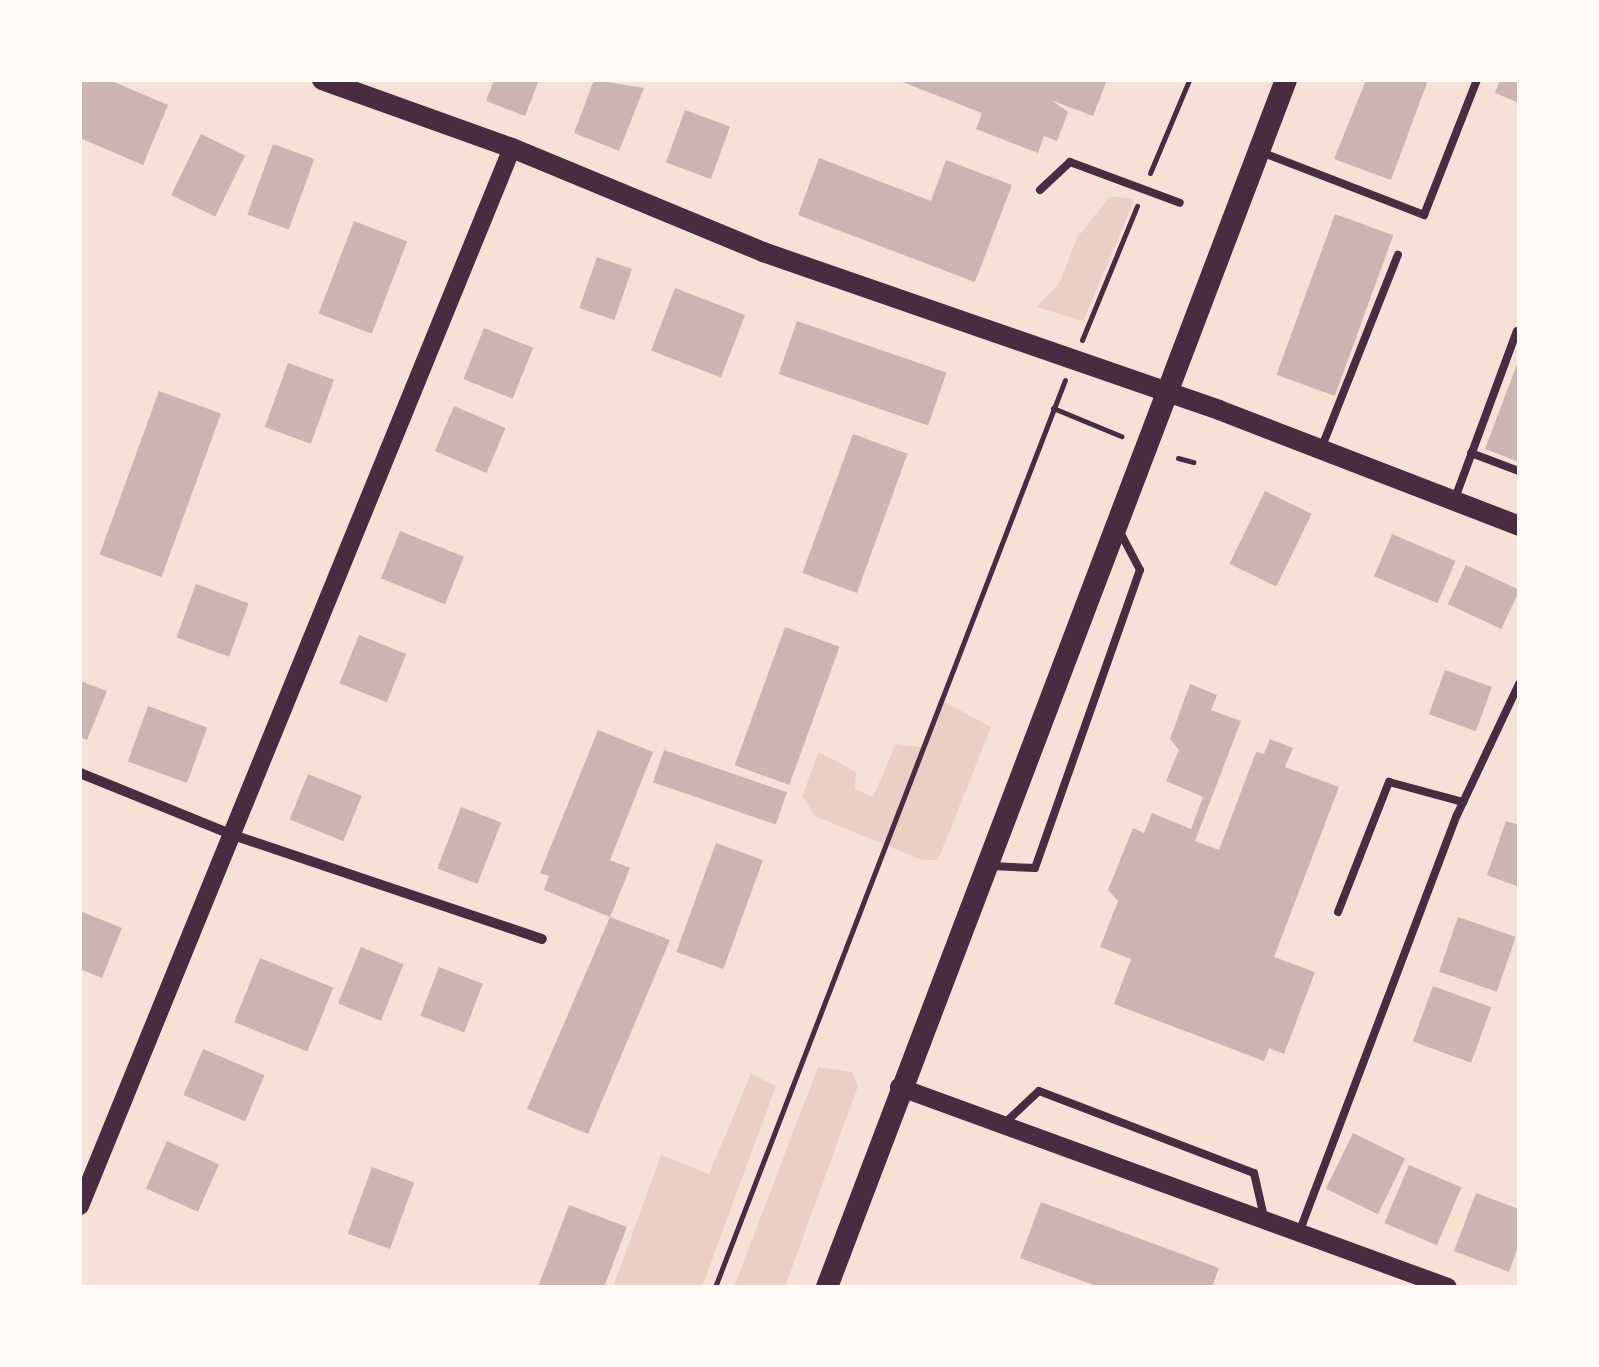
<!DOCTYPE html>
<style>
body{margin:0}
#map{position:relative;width:1599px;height:1367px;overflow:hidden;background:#f7e1d7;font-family:"Roboto Condensed",sans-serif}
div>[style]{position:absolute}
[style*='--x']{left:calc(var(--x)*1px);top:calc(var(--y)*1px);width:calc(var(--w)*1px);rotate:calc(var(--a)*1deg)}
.green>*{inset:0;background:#ebcfc5}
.building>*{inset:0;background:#ccb4b1;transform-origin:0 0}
.path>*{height:5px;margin:-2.5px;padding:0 2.5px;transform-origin:2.5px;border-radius:2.5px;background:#4a2c40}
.service>*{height:8px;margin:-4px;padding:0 4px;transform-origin:4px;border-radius:4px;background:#4a2c40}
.minor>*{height:10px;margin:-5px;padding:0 5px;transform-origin:5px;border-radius:5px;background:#4a2c40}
.tertiary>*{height:18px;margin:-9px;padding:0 9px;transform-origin:9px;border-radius:9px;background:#4a2c40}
.secondary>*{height:20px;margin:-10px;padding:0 10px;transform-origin:10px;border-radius:10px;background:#4a2c40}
.primary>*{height:22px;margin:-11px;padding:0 11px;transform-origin:11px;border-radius:11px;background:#4a2c40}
span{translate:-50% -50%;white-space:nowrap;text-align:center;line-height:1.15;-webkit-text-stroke:8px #fffaf5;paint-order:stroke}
.frame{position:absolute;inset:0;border:82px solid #fffaf5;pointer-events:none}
</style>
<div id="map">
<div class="green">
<div style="clip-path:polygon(1110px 196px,1135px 199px,1083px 321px,1036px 307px,1060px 282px,1077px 238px)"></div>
<div style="clip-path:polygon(939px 699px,991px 727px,938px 860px,922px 860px,815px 816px,802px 796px,819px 752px,856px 772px,855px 789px,873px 797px,896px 744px,921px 747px)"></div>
<div style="clip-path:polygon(818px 1067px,852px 1072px,858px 1086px,785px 1287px,734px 1287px)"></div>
<div style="clip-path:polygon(751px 1074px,776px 1086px,702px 1287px,613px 1287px,661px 1155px,709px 1174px)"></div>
</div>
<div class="building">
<div style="clip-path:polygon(80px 80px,109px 80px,168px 105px,143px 165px,80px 138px)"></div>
<div style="clip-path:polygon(494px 80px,539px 80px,525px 116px,486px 101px)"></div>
<div style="clip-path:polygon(594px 80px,644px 88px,619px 151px,574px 133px)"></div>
<div style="clip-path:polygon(897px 80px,1107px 80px,1093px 116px,1051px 100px,1068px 112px,1057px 141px,1044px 136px,1038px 153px,976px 129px,982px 113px)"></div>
<div style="clip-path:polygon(1366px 80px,1428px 80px,1391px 180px,1334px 159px)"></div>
<div style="clip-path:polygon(1500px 80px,1519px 80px,1519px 103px,1495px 93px)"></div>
<div style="left:685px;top:110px;width:48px;height:56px;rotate:20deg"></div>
<div style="left:201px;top:134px;width:49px;height:68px;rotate:26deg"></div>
<div style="left:273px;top:144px;width:44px;height:75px;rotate:20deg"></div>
<div style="clip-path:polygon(819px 158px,931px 201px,946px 160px,1012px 185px,975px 282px,798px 215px)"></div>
<div style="left:1335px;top:214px;width:62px;height:171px;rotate:20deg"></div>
<div style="left:354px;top:221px;width:57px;height:99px;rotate:21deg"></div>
<div style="left:597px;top:257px;width:37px;height:54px;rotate:19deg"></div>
<div style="left:675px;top:288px;width:75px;height:67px;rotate:21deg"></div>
<div style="left:797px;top:321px;width:158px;height:56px;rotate:19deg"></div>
<div style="left:484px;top:328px;width:53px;height:55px;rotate:22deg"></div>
<div style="clip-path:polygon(1519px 359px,1519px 462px,1485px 449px)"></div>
<div style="left:288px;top:363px;width:49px;height:68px;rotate:20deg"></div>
<div style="left:159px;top:391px;width:66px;height:174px;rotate:20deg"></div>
<div style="left:454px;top:406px;width:56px;height:49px;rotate:23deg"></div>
<div style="left:853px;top:434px;width:58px;height:148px;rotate:20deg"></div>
<div style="left:1265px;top:491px;width:52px;height:81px;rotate:26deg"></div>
<div style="left:400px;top:531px;width:69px;height:51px;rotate:22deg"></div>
<div style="left:1392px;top:534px;width:69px;height:46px;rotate:23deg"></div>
<div style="left:1466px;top:565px;width:59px;height:43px;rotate:25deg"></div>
<div style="left:196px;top:584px;width:56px;height:57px;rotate:20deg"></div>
<div style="left:785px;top:627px;width:58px;height:147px;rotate:20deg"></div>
<div style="left:359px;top:635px;width:51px;height:52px;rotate:22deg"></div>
<div style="left:1445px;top:670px;width:50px;height:47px;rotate:20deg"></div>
<div style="clip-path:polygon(80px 681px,107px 691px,87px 740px,80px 737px)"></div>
<div style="clip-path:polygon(1190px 684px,1217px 695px,1211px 710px,1241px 721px,1195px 841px,1219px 850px,1256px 752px,1264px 754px,1270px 739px,1293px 748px,1285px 767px,1339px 787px,1274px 957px,1315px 972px,1284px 1054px,1269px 1048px,1264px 1061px,1114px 1004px,1131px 959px,1100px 947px,1118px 901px,1108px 890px,1133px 828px,1144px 833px,1152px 813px,1191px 829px,1203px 797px,1166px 781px,1179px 750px,1170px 739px)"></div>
<div style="left:148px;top:706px;width:63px;height:59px;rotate:20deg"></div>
<div style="clip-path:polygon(598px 730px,653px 752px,610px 860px,630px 868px,610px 917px,670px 940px,588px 1134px,527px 1109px,610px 917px,544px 890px,549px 876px,540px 873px)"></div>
<div style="left:664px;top:750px;width:130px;height:34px;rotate:19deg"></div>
<div style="left:308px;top:774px;width:58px;height:49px;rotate:22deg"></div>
<div style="left:461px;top:807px;width:43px;height:66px;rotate:21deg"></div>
<div style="clip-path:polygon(1506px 821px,1519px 825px,1519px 887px,1487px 875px)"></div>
<div style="left:716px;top:843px;width:50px;height:116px;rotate:20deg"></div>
<div style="clip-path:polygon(80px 911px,122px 928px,102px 978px,80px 969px)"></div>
<div style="left:1458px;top:917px;width:61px;height:58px;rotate:19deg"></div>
<div style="left:361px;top:947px;width:46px;height:61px;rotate:22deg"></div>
<div style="left:260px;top:958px;width:79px;height:69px;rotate:22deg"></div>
<div style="left:439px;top:967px;width:47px;height:52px;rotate:21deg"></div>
<div style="left:1433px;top:986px;width:62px;height:59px;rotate:20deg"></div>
<div style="left:203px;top:1049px;width:67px;height:50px;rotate:23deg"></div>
<div style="left:1353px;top:1133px;width:58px;height:62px;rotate:26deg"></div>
<div style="left:167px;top:1141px;width:57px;height:52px;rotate:24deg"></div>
<div style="left:1409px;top:1165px;width:57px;height:63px;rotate:23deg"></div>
<div style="left:372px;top:1167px;width:45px;height:71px;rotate:20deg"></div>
<div style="clip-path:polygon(1476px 1193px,1519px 1209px,1519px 1244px,1509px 1272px,1454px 1251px)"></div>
<div style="clip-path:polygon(1041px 1202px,1219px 1268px,1212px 1287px,1099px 1287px,1020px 1258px)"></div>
<div style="clip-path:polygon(569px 1205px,627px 1227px,604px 1287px,538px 1287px)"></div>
</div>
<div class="path">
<div style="--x:1150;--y:173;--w:101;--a:-67.2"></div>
<div style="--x:1082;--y:340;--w:145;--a:-67.7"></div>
<div style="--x:1053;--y:408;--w:74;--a:22.4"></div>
<div style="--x:1178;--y:458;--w:16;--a:15"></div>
<div style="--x:715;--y:1287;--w:972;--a:-68.9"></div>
</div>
<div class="service">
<div style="--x:1261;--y:152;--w:175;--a:21.1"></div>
<div style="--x:1424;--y:215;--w:145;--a:-68.6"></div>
<div style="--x:1040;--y:190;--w:41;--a:-43"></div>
<div style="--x:1070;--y:162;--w:117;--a:20.4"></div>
<div style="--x:1321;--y:449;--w:209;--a:-68.4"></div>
<div style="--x:1471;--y:453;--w:51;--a:20.6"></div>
<div style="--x:1454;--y:501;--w:181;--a:-69.7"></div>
<div style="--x:992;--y:866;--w:43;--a:2.7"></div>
<div style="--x:1035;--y:868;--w:316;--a:-70.6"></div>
<div style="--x:1140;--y:570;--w:43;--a:-117.8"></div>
<div style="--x:1338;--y:912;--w:140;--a:-68.6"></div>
<div style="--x:1389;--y:782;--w:77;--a:15.1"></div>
<div style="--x:1006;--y:1122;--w:45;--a:-43.2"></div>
<div style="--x:1039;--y:1091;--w:230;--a:20.9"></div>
<div style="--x:1254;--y:1173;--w:45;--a:77.2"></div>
<div style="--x:1300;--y:1230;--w:444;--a:-69.3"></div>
<div style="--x:1457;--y:815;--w:145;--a:-64.7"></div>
</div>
<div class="minor">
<div style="--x:80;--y:773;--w:162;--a:22.1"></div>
<div style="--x:230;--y:834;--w:329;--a:18.6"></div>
</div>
<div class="tertiary">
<div style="--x:899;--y:1087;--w:584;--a:20.02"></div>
<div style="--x:80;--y:1206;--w:1143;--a:-67.79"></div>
</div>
<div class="secondary">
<div style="--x:322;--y:80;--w:202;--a:19.7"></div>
<div style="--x:512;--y:148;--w:272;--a:22.5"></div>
<div style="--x:763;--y:252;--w:483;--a:19.1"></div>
<div style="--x:1219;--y:410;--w:322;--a:21.1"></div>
</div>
<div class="primary">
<div style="--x:827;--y:1287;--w:1291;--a:-69.18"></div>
</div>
<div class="frame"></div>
</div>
